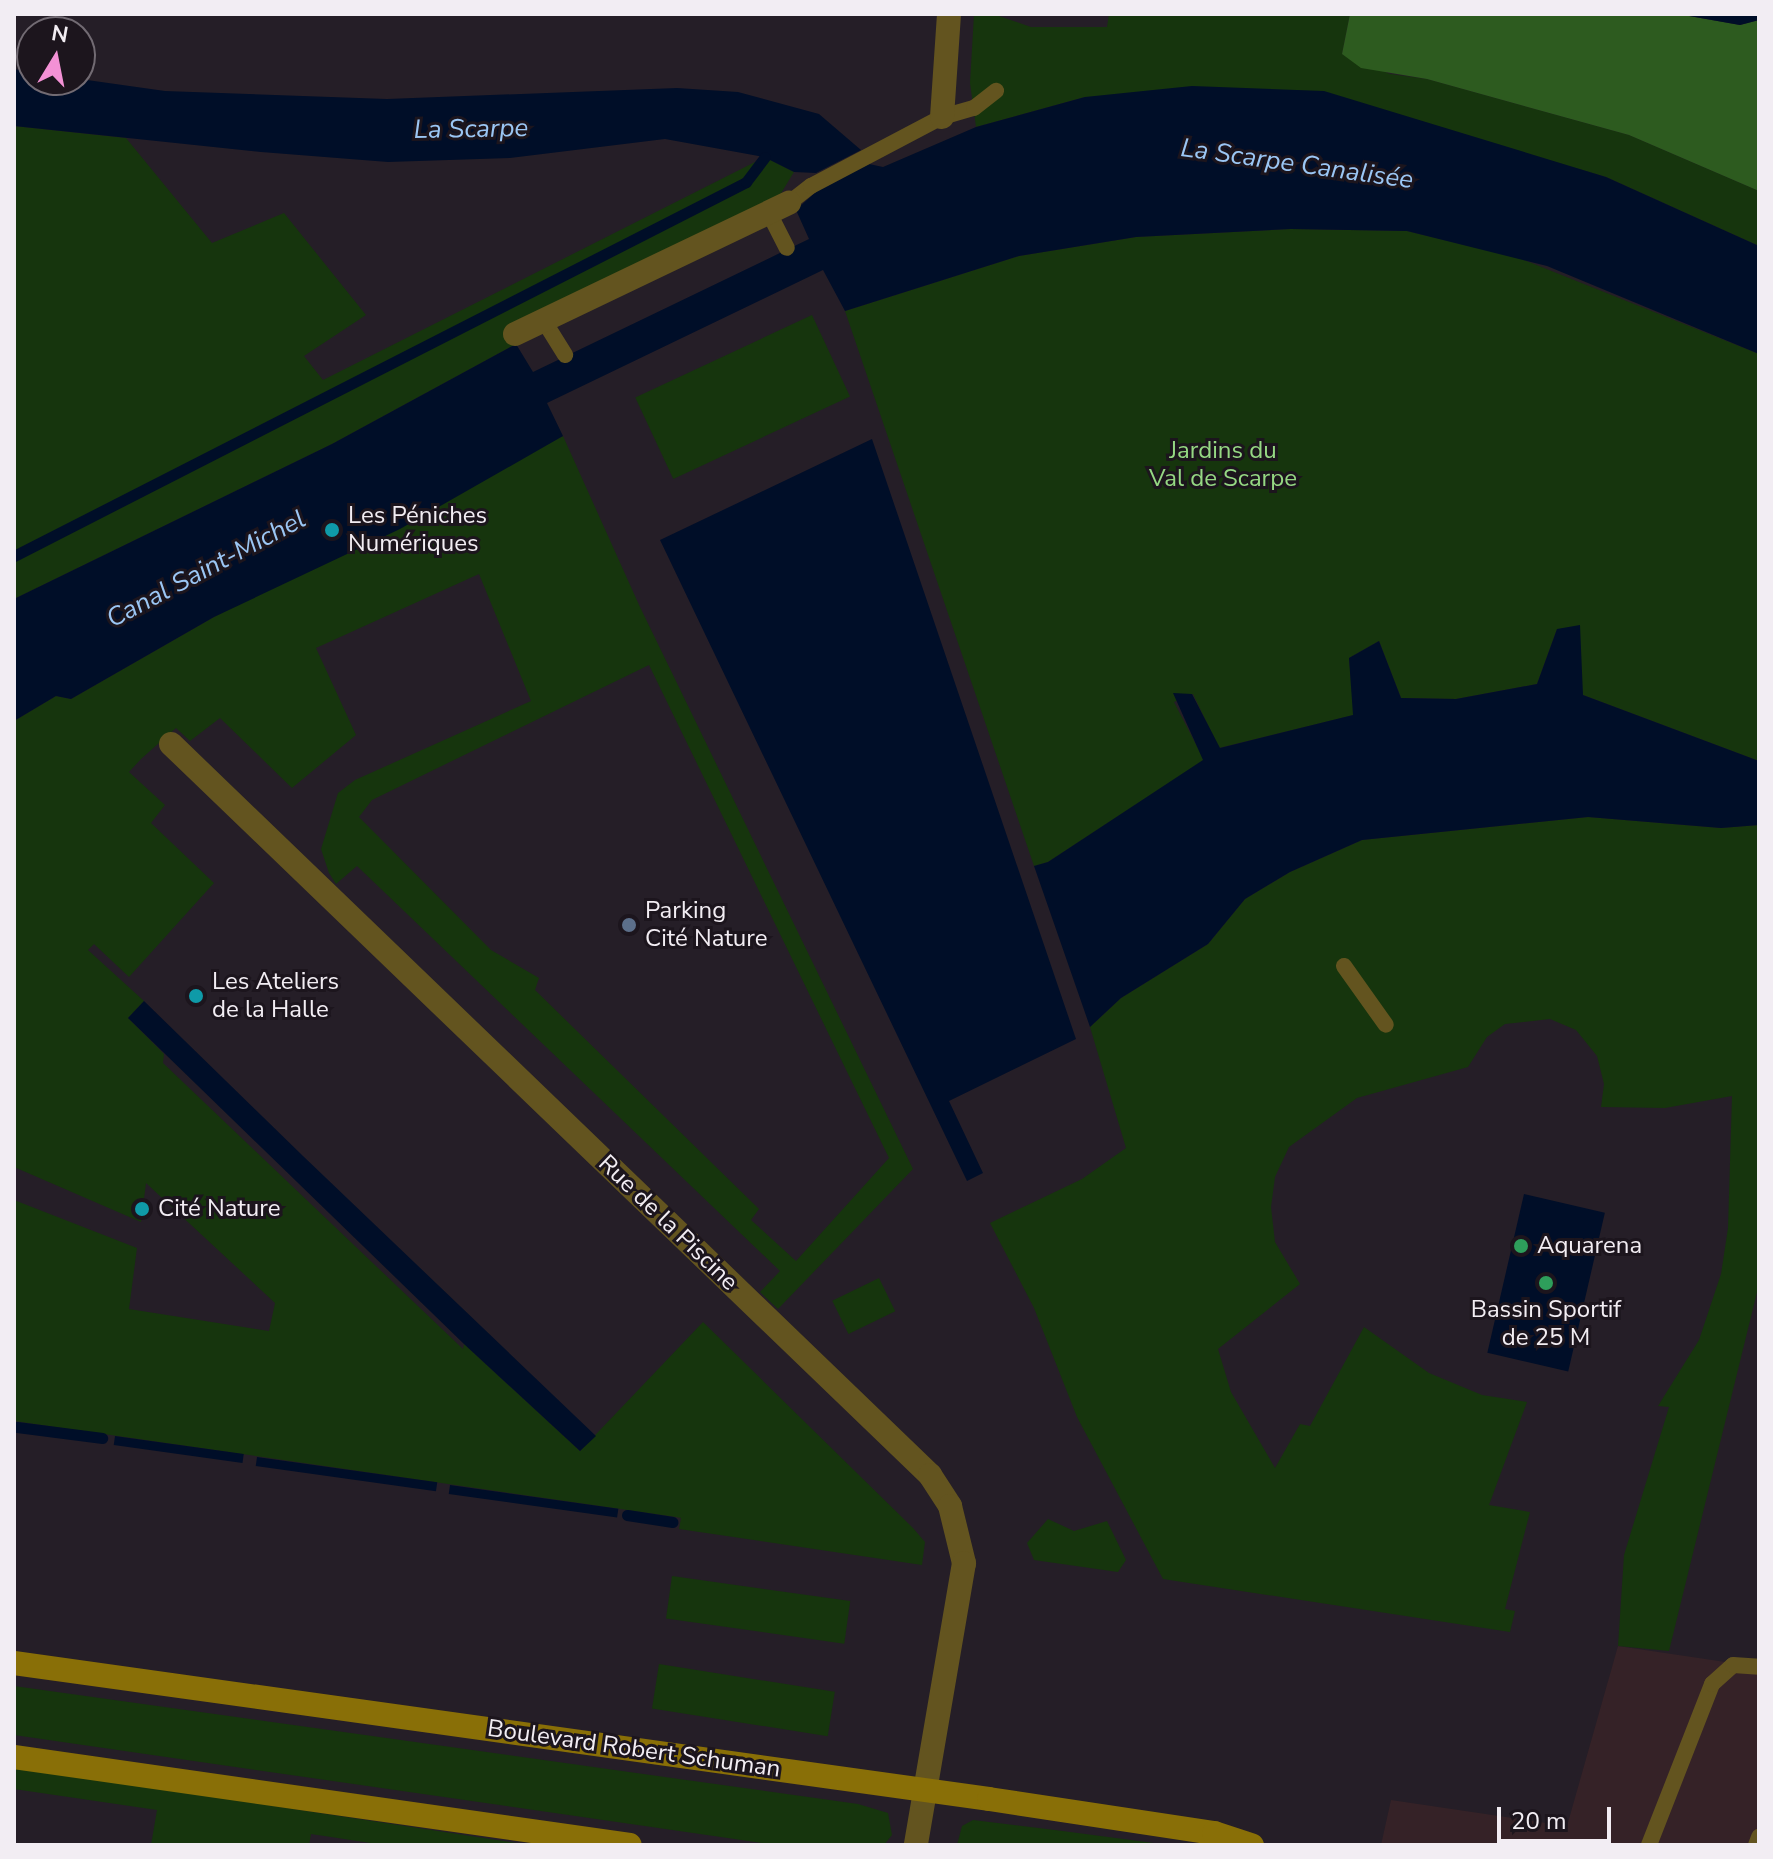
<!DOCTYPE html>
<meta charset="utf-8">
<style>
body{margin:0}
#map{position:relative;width:1773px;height:1859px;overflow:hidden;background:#251e27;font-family:"Nunito Sans",sans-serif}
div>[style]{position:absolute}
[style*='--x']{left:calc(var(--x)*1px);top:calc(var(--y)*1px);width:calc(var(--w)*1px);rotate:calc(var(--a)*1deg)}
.commercial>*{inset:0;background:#352227}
.green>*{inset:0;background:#16350d;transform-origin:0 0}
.forest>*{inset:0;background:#2d5b1f}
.water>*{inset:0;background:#000e28;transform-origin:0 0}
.stream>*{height:11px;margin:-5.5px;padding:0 5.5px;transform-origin:5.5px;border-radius:5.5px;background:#000e28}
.service>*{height:16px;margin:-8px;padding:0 8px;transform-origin:8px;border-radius:8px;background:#63541f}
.minor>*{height:24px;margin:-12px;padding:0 12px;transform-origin:12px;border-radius:12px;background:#63541f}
.secondary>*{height:24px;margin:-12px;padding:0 12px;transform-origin:12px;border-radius:12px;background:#896f07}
.dots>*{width:22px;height:22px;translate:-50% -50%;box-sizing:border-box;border:4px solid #1c151d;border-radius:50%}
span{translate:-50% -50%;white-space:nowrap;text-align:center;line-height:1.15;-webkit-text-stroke:6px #1c151d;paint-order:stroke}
.park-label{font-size:24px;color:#95d883}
.poi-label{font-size:24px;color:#f2edf3}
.left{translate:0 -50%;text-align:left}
.street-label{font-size:24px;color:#f2edf3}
.water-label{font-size:26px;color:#9bc6f4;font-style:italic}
.frame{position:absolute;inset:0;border:16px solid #f2edf3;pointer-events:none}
.north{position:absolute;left:16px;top:16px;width:80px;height:80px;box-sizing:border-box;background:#1c151d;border:2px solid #726b73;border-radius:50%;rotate:10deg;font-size:22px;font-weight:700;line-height:32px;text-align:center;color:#f2edf3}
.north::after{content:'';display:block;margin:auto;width:28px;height:36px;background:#f391d5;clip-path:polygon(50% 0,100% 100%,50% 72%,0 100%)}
.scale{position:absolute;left:1497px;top:1807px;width:114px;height:36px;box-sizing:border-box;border:4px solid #f2edf3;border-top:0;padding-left:10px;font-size:24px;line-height:28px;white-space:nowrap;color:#f2edf3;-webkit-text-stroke:6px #1c151d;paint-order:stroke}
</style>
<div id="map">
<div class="commercial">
<div style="clip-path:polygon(1618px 1646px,1759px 1667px,1759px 1845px,1381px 1845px,1391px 1800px,1567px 1826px)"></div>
</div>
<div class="green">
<div style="clip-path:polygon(974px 14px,993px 14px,1031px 27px,1107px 27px,1109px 14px,1350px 14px,1342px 54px,1390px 74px,1427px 79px,1629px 135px,1759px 191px,1759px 246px,1606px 177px,1427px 125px,1085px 97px,976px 127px,970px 83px)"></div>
<div style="clip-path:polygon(14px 126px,126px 138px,212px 243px,284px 213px,366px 315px,304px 356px,323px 380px,765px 157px,794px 172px,780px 195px,518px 343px,332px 444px,14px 599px)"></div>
<div style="clip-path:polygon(1291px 229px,1407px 231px,1519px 258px,1759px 354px,1759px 761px,1583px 695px,1557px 629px,1537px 684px,1456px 699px,1401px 698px,1379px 641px,1349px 658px,1354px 715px,1219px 748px,1193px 694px,1174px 702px,1204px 760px,1048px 862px,1034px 866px,845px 311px,1019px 256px,1136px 237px)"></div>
<div style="left:812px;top:315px;width:90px;height:195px;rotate:65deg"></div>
<div style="clip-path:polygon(evenodd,563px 436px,640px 607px,913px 1169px,778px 1309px,760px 1292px,780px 1271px,357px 866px,336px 884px,329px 873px,321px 849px,338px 793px,355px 780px,531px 701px,479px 574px,316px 648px,356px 735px,292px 788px,220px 718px,190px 741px,176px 728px,141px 759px,129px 772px,165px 805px,151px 823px,214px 883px,129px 977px,94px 944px,88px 950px,144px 1001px,128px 1018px,164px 1054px,163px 1063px,463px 1349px,464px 1344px,580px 1451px,703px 1322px,913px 1528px,925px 1542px,922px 1565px,679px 1529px,681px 1518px,676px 1517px,14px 1421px,14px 1200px,137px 1248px,129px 1309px,269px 1331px,275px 1303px,146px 1183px,141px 1222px,14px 1167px,14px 721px,56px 696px,71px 699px,214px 617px,563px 436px,649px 665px,889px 1158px,796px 1261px,751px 1220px,759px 1209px,535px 990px,539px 978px,491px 950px,359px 817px,372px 800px,649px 665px)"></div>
<div style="clip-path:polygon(1588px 817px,1721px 828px,1759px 825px,1759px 1284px,1669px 1651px,1618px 1646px,1624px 1555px,1669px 1407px,1658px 1406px,1699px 1340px,1721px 1274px,1728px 1228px,1732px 1096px,1665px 1108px,1601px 1107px,1604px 1084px,1597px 1056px,1576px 1030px,1550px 1019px,1505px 1024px,1487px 1037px,1468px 1067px,1357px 1098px,1289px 1147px,1275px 1177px,1271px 1207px,1275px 1242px,1300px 1284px,1218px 1349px,1231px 1392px,1275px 1468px,1300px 1424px,1310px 1426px,1364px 1327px,1429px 1373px,1482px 1395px,1527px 1402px,1489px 1505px,1530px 1512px,1505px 1609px,1515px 1611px,1510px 1632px,1163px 1579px,1077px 1417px,1034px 1308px,990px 1223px,1082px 1179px,1126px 1148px,1090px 1027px,1121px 998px,1208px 944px,1245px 899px,1290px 872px,1362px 840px)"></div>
<div style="left:879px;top:1278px;width:37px;height:52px;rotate:64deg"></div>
<div style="clip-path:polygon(1048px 1519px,1074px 1531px,1107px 1521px,1126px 1560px,1118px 1572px,1034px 1560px,1027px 1543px)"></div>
<div style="left:672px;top:1576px;width:180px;height:43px;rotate:8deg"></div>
<div style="left:659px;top:1664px;width:178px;height:45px;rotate:9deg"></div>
<div style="clip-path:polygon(14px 1686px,858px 1804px,888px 1813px,892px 1835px,884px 1845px,776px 1845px,14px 1735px)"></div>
<div style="clip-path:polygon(14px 1768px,142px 1786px,530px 1845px,384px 1845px,311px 1834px,309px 1845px,151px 1845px,157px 1810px,14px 1789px)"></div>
<div style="clip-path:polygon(973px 1820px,1055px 1830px,1169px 1845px,957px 1845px,962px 1826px)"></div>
</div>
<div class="forest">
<div style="clip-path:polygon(1350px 14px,1678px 14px,1740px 25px,1759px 20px,1759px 191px,1629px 135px,1427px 79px,1361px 68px,1342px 54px)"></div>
</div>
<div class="water">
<div style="clip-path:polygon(1678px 14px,1759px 14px,1759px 20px,1740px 25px)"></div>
<div style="clip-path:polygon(14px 69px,32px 72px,32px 80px,80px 79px,165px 91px,387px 99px,677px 88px,738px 92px,819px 114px,861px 150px,816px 173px,794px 172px,764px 157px,665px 139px,510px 158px,388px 162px,261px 152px,14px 126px)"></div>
<div style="clip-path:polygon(1192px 86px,1324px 91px,1606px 177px,1759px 246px,1759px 354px,1547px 266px,1407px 231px,1291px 229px,1136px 237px,1019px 256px,845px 311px,823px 270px,547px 403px,563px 436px,400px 529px,214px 617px,71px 699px,56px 696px,14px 721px,14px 599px,332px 444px,516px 344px,533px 372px,809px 239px,796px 210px,819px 189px,869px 164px,883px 167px,976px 127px,1085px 97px)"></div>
<div style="clip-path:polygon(872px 439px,1076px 1039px,949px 1101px,983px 1173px,967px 1181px,660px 540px)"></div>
<div style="clip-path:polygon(1580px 625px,1583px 695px,1759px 761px,1759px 825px,1721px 828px,1588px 817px,1362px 840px,1290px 872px,1245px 899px,1208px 944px,1121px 998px,1090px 1027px,1034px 866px,1048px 862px,1203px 760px,1173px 693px,1192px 694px,1220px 748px,1353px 715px,1349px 658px,1379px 641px,1401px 698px,1456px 699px,1537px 684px,1557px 629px)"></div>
<div style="clip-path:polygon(144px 1001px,303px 1156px,596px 1436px,580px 1451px,464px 1344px,128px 1018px)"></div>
<div style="left:1524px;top:1194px;width:83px;height:163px;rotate:13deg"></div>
<div style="left:115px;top:1436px;width:130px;height:9px;rotate:8deg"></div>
<div style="left:257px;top:1457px;width:182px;height:9px;rotate:8deg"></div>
<div style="left:450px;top:1485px;width:170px;height:9px;rotate:8deg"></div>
</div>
<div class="stream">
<div style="--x:14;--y:556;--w:822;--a:-27.06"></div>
<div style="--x:746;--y:182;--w:31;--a:-53"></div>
<div style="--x:17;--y:1427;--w:86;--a:7.4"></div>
<div style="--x:627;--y:1515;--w:46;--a:8.8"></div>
</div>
<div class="service">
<div style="--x:789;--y:203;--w:28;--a:-38"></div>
<div style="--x:811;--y:186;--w:148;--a:-27.8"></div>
<div style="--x:942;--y:117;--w:33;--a:-16"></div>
<div style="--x:974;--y:108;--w:28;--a:-38"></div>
<div style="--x:769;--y:213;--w:39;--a:63"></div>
<div style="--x:544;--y:321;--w:40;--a:58"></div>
<div style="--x:1344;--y:966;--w:72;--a:54.6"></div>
<div style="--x:1649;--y:1845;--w:173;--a:-68.6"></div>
<div style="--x:1712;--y:1684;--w:28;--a:-42"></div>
<div style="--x:1733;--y:1665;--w:26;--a:4"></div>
<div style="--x:1756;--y:1845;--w:9;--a:-69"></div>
</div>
<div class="minor">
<div style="--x:942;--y:117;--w:103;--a:-86.1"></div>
<div style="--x:515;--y:334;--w:304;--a:-25.6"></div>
<div style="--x:171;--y:744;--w:1054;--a:43.92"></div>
<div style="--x:930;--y:1475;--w:37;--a:57"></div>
<div style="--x:950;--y:1506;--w:59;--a:76.2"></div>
<div style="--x:964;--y:1563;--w:286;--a:99.7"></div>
</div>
<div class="secondary">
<div style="--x:14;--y:1663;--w:984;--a:7.94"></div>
<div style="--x:989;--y:1799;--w:228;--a:8.6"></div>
<div style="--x:1214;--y:1833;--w:40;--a:18"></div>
<div style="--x:14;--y:1757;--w:622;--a:8.13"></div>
</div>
<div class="dots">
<div style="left:332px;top:530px;background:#0f9aa8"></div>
<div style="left:629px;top:925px;background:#5c6f8a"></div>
<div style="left:196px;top:996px;background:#0f9aa8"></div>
<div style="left:142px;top:1209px;background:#0f9aa8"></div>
<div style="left:1521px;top:1246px;background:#2e9e5b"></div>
<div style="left:1546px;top:1283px;background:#2e9e5b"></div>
</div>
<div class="park-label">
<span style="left:1223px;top:465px">Jardins du<br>Val de Scarpe</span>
</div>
<div class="poi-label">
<span class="left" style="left:348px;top:530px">Les Péniches<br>Numériques</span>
<span class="left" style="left:645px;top:925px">Parking<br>Cité Nature</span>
<span class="left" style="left:212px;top:996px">Les Ateliers<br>de la Halle</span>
<span class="left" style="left:158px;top:1209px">Cité Nature</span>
<span class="left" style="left:1537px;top:1246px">Aquarena</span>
<span style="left:1546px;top:1324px">Bassin Sportif<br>de 25 M</span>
</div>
<div class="street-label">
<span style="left:668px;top:1223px;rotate:44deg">Rue de la Piscine</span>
<span style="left:634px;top:1749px;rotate:8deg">Boulevard Robert Schuman</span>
</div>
<div class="water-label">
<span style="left:471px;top:129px;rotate:-1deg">La Scarpe</span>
<span style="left:1297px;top:164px;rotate:8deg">La Scarpe Canalisée</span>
<span style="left:206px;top:569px;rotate:-28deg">Canal Saint-Michel</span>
</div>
<div class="frame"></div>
<div class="north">N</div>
<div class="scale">20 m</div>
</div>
